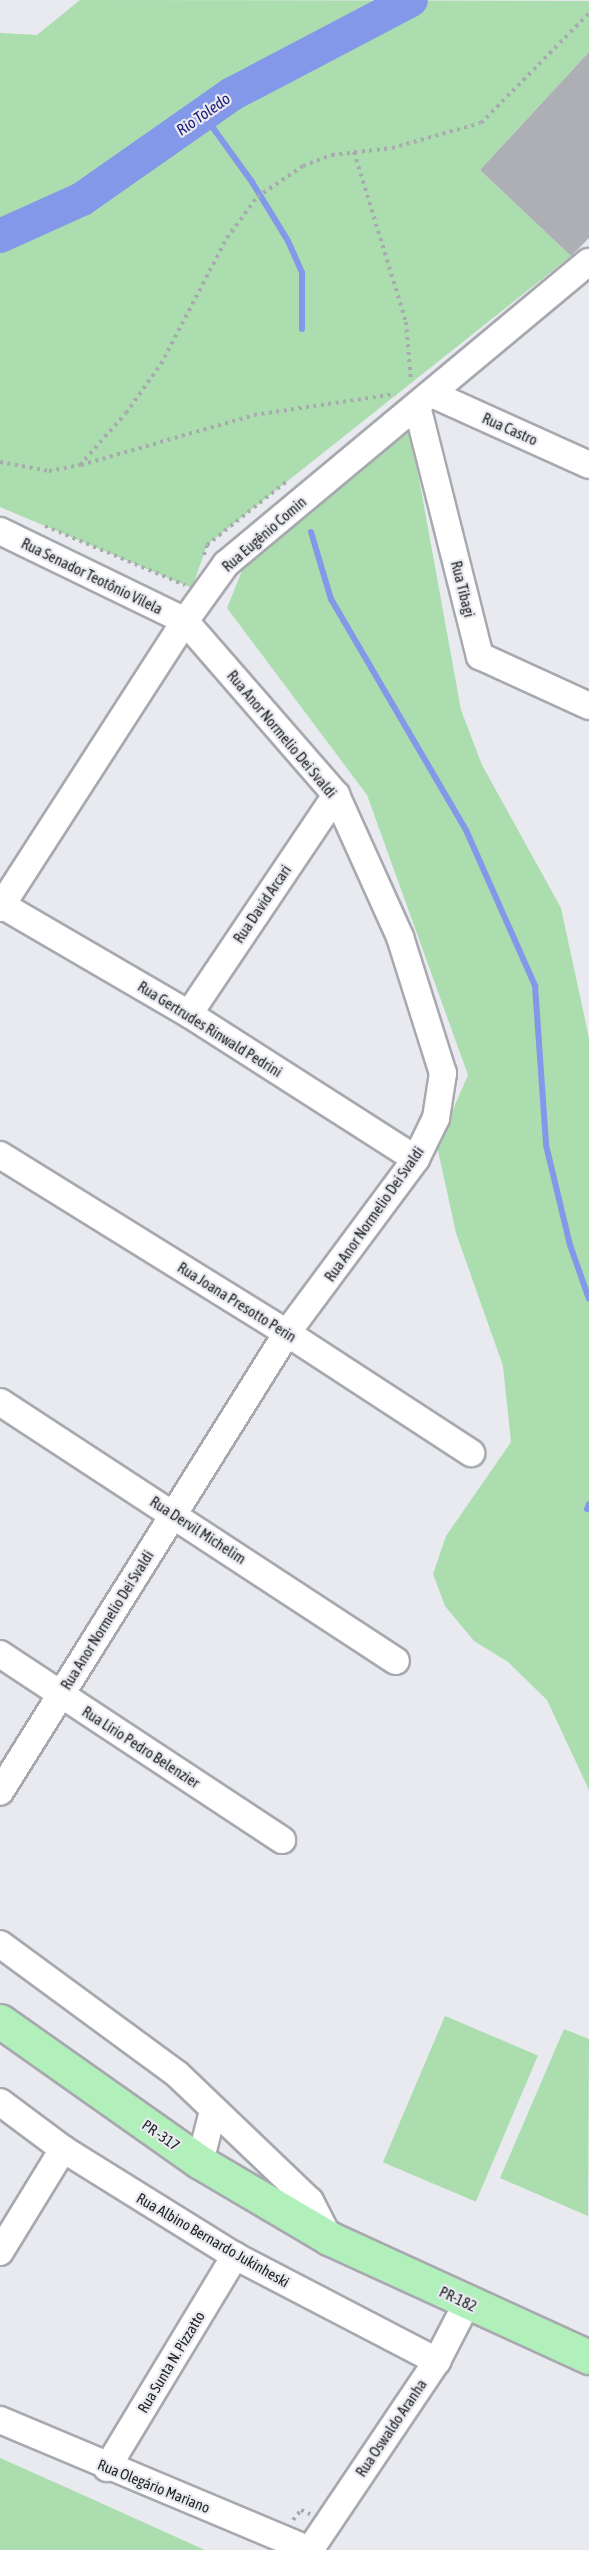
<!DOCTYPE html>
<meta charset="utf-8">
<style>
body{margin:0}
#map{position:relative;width:589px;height:2550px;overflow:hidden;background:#e8eaf0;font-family:"Asap Condensed",sans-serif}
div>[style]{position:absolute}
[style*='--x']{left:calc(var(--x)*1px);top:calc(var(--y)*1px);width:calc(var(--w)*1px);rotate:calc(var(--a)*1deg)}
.green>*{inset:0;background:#abddaf;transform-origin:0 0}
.stream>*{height:6px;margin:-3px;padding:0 3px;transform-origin:3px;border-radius:3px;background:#8398e9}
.river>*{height:34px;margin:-17px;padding:0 17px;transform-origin:17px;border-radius:17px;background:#8398e9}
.building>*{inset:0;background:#aeafb5}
.path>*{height:4px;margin-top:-2px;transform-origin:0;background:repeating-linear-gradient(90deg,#a9aaaf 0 3px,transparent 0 7.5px)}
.roads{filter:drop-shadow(2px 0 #a7a9af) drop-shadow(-2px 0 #a7a9af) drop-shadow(0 2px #a7a9af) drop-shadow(0 -2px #a7a9af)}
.minor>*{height:26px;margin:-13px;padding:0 13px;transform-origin:13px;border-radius:13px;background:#fff}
.major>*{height:33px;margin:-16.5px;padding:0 16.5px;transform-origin:16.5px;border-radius:16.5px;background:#b2f0bb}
span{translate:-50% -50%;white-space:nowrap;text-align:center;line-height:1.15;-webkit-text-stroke:4.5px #e8eaf0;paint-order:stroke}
.street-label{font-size:15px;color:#1f2022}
.water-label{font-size:16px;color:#1b1c79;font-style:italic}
</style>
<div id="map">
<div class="green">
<div style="clip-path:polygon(80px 0,589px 1px,589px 52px,480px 170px,571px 256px,207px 545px,192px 588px,0 507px,0 33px,37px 35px)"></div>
<div style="clip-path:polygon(410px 429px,461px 710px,482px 765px,561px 908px,589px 1038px,589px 1790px,547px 1700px,508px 1662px,474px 1641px,445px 1606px,433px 1574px,446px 1536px,511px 1442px,503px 1366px,456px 1233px,437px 1146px,468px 1075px,367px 795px,227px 608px,246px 561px)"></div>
<div style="left:445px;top:2016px;width:101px;height:159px;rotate:23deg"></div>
<div style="clip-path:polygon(564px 2029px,589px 2039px,588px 2216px,500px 2178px)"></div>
<div style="clip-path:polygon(0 2458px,72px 2490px,205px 2550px,0 2550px)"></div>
</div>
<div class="stream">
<div style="--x:203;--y:114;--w:84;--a:54.2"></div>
<div style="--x:252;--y:182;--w:69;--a:58.6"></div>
<div style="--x:288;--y:241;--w:35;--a:66"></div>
<div style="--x:302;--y:273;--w:56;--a:90"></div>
<div style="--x:311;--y:532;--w:70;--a:73.4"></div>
<div style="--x:331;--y:599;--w:268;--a:59.7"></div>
<div style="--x:466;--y:830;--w:171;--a:66.1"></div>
<div style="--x:535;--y:986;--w:159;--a:86"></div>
<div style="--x:546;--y:1145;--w:103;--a:76.5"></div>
<div style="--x:570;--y:1245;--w:57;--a:70.6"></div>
<div style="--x:587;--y:1509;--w:5;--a:-68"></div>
</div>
<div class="river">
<div style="--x:0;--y:236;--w:90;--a:-24.3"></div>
<div style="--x:82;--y:199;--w:183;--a:-35"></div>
<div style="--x:232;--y:94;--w:202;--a:-27.7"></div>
</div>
<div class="building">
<div style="clip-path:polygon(589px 52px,589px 238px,571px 256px,480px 170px)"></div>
</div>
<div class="path">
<div style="--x:354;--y:152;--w:178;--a:73"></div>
<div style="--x:406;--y:322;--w:60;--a:85.2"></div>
<div style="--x:0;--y:462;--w:50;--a:10.4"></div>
<div style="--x:49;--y:471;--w:32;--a:-11"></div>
<div style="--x:80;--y:465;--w:69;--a:-48.5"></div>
<div style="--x:126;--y:413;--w:60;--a:-54.5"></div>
<div style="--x:161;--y:364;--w:142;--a:-62.4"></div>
<div style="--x:227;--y:238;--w:51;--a:-53.8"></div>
<div style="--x:257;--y:197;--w:55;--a:-34"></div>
<div style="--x:303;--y:166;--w:31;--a:-21"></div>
<div style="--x:332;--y:155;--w:60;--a:-6.7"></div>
<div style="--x:392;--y:148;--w:92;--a:-15.7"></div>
<div style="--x:481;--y:123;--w:154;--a:-45.5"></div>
<div style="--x:81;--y:465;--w:180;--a:-16.1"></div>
<div style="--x:254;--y:415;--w:143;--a:-8.5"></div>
<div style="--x:45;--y:526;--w:152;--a:22.9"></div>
<div style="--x:204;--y:555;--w:10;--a:-73"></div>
<div style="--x:207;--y:545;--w:102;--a:-38.7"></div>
<div style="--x:293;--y:2520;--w:13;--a:-51"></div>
<div style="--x:301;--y:2510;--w:10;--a:24"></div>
</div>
<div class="roads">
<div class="minor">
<div style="--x:432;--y:394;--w:172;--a:24.3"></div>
<div style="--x:417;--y:406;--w:258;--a:75.9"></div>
<div style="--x:480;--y:656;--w:120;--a:24.6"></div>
<div style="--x:0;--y:531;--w:206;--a:25.9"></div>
<div style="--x:185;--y:621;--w:230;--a:49"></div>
<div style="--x:336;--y:795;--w:156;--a:65.7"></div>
<div style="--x:400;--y:937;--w:143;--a:72.5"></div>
<div style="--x:443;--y:1073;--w:46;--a:98.8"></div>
<div style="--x:436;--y:1118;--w:46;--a:116"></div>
<div style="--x:416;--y:1159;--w:217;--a:126.6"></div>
<div style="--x:287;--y:1333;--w:541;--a:122.02"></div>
<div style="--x:0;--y:904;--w:219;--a:30.2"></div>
<div style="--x:189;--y:1014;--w:269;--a:32.6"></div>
<div style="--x:0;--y:908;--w:341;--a:-57.2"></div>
<div style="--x:185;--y:621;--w:70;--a:-54.3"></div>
<div style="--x:226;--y:564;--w:472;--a:-39.8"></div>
<div style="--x:189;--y:1014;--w:264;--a:-56.1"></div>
<div style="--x:0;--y:1155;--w:338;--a:31.8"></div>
<div style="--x:287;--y:1333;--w:220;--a:33.1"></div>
<div style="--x:0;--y:1402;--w:473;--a:33.2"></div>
<div style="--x:0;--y:1654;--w:338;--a:33.4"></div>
<div style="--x:0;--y:1944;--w:220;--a:36.3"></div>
<div style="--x:177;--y:2074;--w:184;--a:43.7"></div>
<div style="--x:310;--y:2201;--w:42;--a:62.8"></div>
<div style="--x:0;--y:2102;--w:79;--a:36.7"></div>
<div style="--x:63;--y:2149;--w:203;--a:31.9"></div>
<div style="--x:235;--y:2256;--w:228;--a:27.5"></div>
<div style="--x:200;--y:2162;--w:53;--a:-75.7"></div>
<div style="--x:0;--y:2252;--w:121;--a:-58.5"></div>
<div style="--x:0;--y:2420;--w:335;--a:22.8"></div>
<div style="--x:107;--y:2468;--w:248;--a:-58.9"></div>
<div style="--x:310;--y:2550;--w:228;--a:-56.1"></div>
<div style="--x:437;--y:2361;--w:65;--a:-62.7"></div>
</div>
<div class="major">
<div style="--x:0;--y:2021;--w:245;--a:35.2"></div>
<div style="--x:200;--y:2162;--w:150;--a:30.5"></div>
<div style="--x:329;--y:2238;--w:286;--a:24.6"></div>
</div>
</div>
<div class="street-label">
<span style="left:510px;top:429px;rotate:24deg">Rua Castro</span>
<span style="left:264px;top:534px;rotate:-41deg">Rua Eugênio Comin</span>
<span style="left:92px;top:576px;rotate:26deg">Rua Senador Teotônio Vilela</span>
<span style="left:463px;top:589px;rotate:76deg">Rua Tibagi</span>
<span style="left:282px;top:734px;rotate:50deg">Rua Anor Normelio Dei Svaldi</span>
<span style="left:262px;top:904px;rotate:-56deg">Rua David Arcari</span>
<span style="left:210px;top:1029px;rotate:32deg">Rua Gertrudes Rinwald Pedrini</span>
<span style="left:374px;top:1214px;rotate:-55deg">Rua Anor Normelio Dei Svaldi</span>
<span style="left:237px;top:1302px;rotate:32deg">Rua Joana Presotto Perin</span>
<span style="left:198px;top:1530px;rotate:33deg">Rua Dervil Michelim</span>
<span style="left:107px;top:1620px;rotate:-58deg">Rua Anor Normelio Dei Svaldi</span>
<span style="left:141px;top:1747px;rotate:33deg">Rua Lírio Pedro Belenzier</span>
<span style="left:161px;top:2135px;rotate:35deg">PR -317</span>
<span style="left:213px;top:2240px;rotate:30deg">Rua Albino Bernardo Jukinheski</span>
<span style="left:458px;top:2299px;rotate:25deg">PR-182</span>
<span style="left:171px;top:2362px;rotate:-59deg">Rua Sunta N. Pizzatto</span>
<span style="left:391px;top:2428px;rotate:-56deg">Rua Oswaldo Aranha</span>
<span style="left:154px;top:2486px;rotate:22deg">Rua Olegário Mariano</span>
</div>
<div class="water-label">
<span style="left:203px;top:114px;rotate:-35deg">Rio Toledo</span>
</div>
</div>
